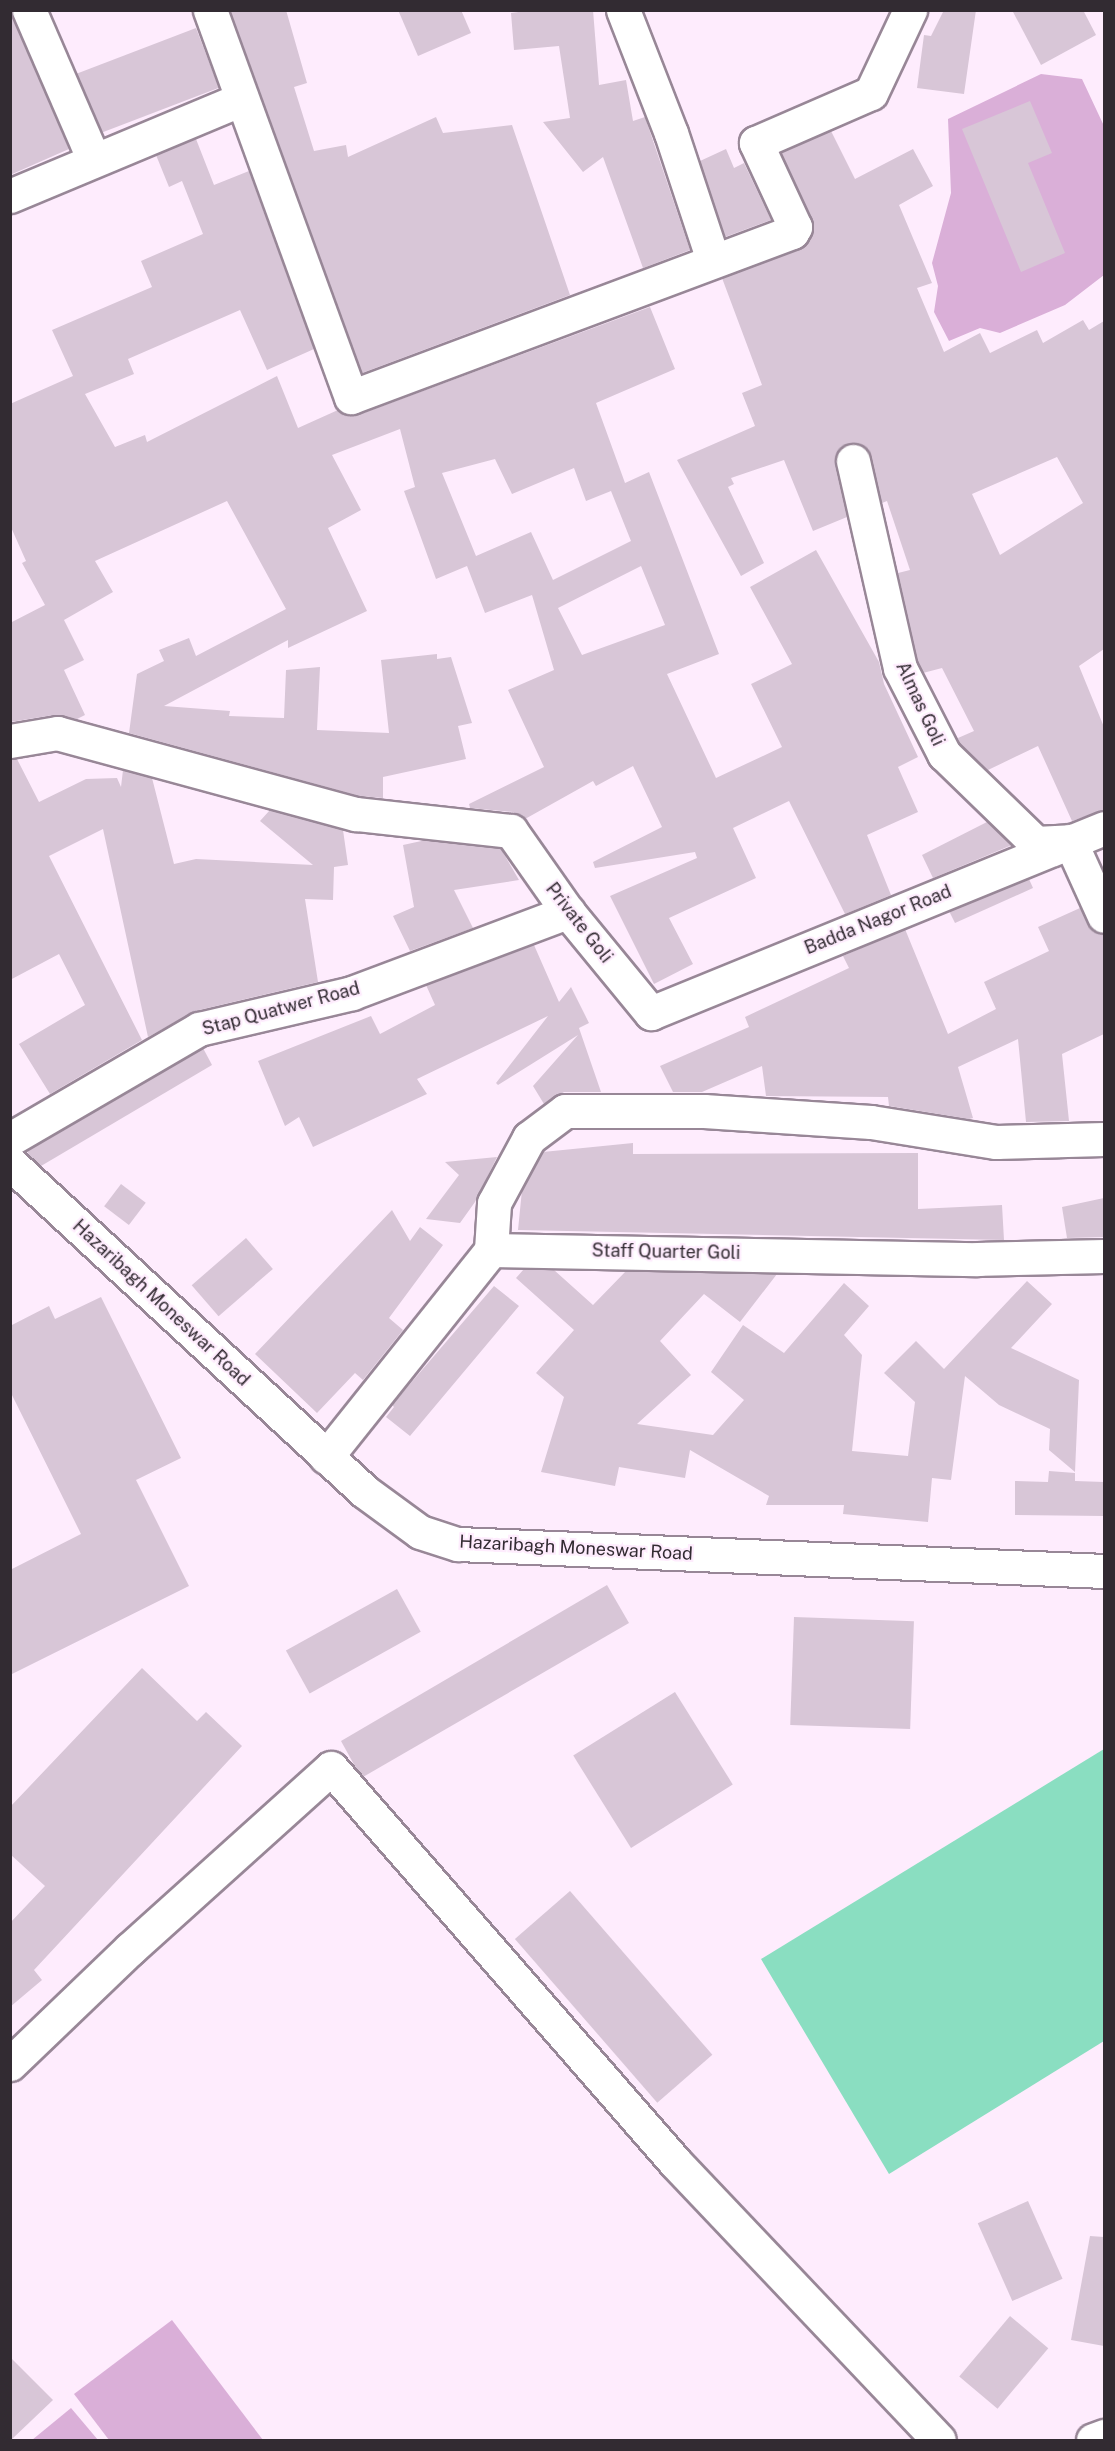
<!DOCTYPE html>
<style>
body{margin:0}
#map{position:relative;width:1115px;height:2451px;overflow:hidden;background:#feecfd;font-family:"Public Sans",sans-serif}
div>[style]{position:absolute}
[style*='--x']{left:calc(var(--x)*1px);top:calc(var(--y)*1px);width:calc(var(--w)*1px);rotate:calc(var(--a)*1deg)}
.green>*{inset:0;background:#daafd8}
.water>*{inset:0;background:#8adec1}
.building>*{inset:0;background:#d8c6d7;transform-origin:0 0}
.roads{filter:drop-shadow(2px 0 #988797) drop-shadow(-2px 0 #988797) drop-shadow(0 2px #988797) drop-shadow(0 -2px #988797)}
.minor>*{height:33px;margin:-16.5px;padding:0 16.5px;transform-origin:16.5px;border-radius:16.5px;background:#fff}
span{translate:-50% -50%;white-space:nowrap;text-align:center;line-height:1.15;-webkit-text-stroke:4.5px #feecfd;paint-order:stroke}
.street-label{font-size:18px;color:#322b32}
.frame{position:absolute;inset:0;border:12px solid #322b32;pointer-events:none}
</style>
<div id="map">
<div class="green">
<div style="clip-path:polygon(1041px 74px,1082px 79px,1104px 126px,1104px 275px,1065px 305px,1000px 333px,980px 328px,949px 341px,934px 312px,938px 286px,932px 263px,951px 193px,948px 119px)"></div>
<div style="clip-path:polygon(172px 2320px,263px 2440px,109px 2440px,74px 2394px)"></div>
<div style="clip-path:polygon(71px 2408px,98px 2440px,32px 2440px)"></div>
</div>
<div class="water">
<div style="clip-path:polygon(1104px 1749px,1104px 2041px,889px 2174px,761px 1959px)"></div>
</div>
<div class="building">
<div style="clip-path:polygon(11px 10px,69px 149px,10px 175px,10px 10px)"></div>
<div style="clip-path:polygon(230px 10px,286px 10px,307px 83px,294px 87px,314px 151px,346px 145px,348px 157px,436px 117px,443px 133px,512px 125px,570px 295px,362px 373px)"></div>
<div style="clip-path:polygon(398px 10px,461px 10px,471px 33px,418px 56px)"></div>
<div style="clip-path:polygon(534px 10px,593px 10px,599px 85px,626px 80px,633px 121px,645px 117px,690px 250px,643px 268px,603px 157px,583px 172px,543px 122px,570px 118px,559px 46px,514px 50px,511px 13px)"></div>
<div style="clip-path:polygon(944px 10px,976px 10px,964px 94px,917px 88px,924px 35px,931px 36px)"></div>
<div style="clip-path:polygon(1012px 10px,1083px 10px,1096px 35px,1041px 65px)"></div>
<div style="left:196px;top:28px;width:64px;height:128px;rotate:69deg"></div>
<div style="clip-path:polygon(1030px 101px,1052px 153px,1028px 163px,1065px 253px,1021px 272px,962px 129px)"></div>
<div style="clip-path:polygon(evenodd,831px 131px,855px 179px,913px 149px,933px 186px,899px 205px,932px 283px,917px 288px,944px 352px,980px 333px,990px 353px,1037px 330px,1043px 343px,1083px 320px,1089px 330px,1104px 321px,1104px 649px,1079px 666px,1104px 727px,1104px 810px,1072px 821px,1038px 746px,988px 770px,960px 744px,958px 738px,974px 731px,942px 668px,923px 673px,918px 662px,898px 573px,910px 570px,887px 501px,882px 503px,866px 448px,849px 443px,840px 448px,835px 465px,847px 517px,813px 531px,784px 460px,731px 478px,734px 484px,728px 487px,764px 563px,741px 576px,677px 460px,755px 426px,742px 393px,762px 385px,722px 278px,799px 250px,808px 242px,814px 229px,812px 220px,781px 153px,831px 131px,1057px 457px,1083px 503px,1000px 555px,972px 494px,1057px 457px)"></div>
<div style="clip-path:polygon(evenodd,196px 139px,214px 185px,249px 171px,314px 349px,267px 370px,240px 310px,128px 359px,134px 374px,85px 394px,115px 447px,145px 435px,147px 442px,277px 376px,298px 428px,338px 410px,347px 415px,358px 415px,650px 307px,675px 369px,596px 403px,625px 483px,649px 472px,719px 654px,667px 674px,716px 778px,782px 747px,751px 684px,792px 664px,750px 587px,816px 550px,879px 662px,884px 684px,918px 757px,898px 767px,918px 812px,867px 835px,891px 895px,845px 914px,789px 801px,733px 828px,756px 878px,669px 918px,693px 964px,654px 984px,610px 896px,697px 858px,695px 852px,595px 868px,593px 862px,662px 827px,633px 766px,596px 786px,593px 781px,525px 819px,513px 812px,470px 808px,469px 804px,544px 767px,508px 690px,554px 670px,532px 595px,485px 613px,467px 566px,436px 579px,404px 491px,415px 487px,400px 429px,332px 455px,361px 510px,328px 528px,367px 611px,288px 648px,288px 640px,164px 706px,230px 711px,229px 716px,284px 718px,286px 670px,320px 667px,317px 730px,389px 733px,381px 660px,437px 654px,437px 659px,451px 657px,472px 723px,458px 726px,466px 759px,383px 777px,383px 798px,359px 796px,129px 733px,137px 674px,164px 661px,159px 650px,189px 638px,196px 656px,286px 609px,227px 501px,95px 561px,113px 592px,64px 620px,84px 660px,64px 670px,85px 715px,77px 719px,54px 715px,10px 722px,10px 623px,45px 605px,22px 563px,26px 561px,10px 525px,10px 404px,73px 376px,52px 330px,152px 287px,141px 261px,203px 234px,182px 181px,169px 187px,156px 155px,196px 139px,495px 459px,512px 494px,574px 468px,586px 501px,611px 491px,631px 541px,553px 580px,531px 532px,476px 556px,442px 473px,495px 459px,196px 139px,641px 566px,665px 625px,582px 655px,558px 608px,641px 566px)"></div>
<div style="clip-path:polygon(726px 149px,734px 168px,744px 163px,771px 220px,725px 237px,700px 161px)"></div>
<div style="clip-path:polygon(10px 759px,17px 759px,39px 802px,86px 779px,117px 778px,121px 787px,123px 770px,152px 778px,174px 864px,196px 859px,313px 865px,260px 821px,270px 810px,343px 830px,348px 865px,334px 867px,333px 900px,305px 899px,318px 982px,195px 1011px,148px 1037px,103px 829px,49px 856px,142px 1040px,50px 1094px,19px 1044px,85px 1005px,59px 954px,10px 980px)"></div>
<div style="clip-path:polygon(987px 822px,1012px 845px,933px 878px,922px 855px)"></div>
<div style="clip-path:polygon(426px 840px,501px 849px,519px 880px,454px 890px,473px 928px,410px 951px,393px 916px,414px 907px,403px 845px)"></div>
<div style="clip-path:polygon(1029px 879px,1033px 888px,955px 923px,949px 911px)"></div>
<div style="clip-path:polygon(1080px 908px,1093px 931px,1104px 934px,1104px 1034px,1062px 1054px,1069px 1121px,1026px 1122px,1018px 1039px,958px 1067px,973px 1118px,969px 1119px,889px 1106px,888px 1097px,766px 1096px,762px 1066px,702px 1092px,673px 1092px,660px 1066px,749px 1027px,745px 1017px,849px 968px,843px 956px,905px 929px,948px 1034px,996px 1009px,984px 982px,1049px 951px,1038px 927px)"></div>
<div style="clip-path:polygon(534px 945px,559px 1002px,571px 987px,589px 1023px,579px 1028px,601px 1092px,564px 1092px,544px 1104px,533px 1086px,578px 1035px,498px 1085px,496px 1083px,548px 1016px,417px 1079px,427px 1094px,313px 1147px,299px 1117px,285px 1126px,258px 1061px,371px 1016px,380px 1034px,435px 1005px,426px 985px)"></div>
<div style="clip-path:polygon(203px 1048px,212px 1065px,41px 1166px,29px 1155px,27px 1151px)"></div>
<div style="clip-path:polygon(633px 1143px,633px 1154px,918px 1153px,918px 1209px,1002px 1205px,1004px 1240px,518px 1230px,522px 1190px,543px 1152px)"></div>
<div style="clip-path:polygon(497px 1157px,475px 1202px,460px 1223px,426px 1219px,459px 1175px,445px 1162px)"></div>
<div style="left:121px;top:1184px;width:31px;height:28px;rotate:37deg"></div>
<div style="clip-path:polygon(1104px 1198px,1104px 1237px,1067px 1238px,1062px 1207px)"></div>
<div style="clip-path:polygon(392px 1210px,410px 1241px,420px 1227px,443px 1245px,389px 1318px,403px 1330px,363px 1380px,355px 1373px,317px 1413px,255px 1354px)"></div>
<div style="left:246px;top:1238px;width:41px;height:72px;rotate:49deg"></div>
<div style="clip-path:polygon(524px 1269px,554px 1270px,593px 1305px,626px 1271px,777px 1274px,740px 1322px,704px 1294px,660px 1341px,691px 1375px,637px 1424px,713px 1435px,744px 1400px,711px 1372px,743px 1325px,784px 1353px,844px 1283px,869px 1306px,844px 1335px,862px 1355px,852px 1451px,908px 1456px,915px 1402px,884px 1373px,916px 1341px,944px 1369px,1027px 1281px,1052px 1304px,1011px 1348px,1079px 1380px,1075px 1472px,1049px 1450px,1050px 1429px,999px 1405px,965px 1376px,951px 1480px,932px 1478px,928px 1522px,843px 1514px,844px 1505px,766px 1505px,769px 1496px,690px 1450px,685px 1478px,619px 1467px,615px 1486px,541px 1472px,564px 1397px,536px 1373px,574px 1330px,516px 1278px)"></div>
<div style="clip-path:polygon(494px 1286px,519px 1306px,410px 1436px,386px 1417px,394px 1407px,392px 1405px)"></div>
<div style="clip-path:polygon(101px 1297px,181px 1458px,136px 1480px,189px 1586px,10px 1675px,10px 1570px,81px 1534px,10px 1391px,10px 1326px,49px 1306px,55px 1319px)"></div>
<div style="clip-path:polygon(1049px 1471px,1075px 1473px,1075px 1481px,1104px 1482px,1104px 1516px,1015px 1515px,1015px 1481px,1048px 1482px)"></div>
<div style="clip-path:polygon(607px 1585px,629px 1623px,363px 1777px,357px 1770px,341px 1741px)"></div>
<div style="left:397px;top:1589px;width:49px;height:127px;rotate:61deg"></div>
<div style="left:794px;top:1617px;width:120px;height:108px;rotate:2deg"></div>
<div style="clip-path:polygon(142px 1668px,197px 1721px,206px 1712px,242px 1746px,34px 1970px,42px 1980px,10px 2007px,10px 1923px,45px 1886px,10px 1854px,10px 1807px)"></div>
<div style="left:675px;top:1692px;width:109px;height:120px;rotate:58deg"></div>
<div style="left:570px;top:1891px;width:217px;height:73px;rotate:49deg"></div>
<div style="left:1028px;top:2201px;width:85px;height:55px;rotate:66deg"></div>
<div style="clip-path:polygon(1090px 2236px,1104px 2237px,1104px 2346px,1071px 2340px)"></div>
<div style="left:1010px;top:2316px;width:50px;height:79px;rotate:40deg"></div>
<div style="clip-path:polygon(10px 2357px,53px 2400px,11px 2440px,10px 2440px)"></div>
</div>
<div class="roads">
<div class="minor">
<div style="--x:29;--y:10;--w:163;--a:66.6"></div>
<div style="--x:210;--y:10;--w:412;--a:70"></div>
<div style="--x:351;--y:397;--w:471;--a:-20.5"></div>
<div style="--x:792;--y:232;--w:6;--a:-59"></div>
<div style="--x:795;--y:227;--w:93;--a:-114.9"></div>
<div style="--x:756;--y:143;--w:125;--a:-23.5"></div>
<div style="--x:871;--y:93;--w:92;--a:-64.8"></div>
<div style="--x:623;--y:10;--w:132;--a:68.7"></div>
<div style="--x:671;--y:133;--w:134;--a:71.7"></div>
<div style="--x:10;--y:196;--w:251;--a:-22.7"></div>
<div style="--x:853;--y:461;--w:212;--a:77.2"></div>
<div style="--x:900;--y:668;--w:97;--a:62.9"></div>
<div style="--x:944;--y:754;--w:128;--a:44.1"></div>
<div style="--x:1036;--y:843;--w:34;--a:-3"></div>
<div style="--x:1070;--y:841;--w:82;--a:65.6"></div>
<div style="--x:10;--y:741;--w:48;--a:-9.7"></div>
<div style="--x:57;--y:733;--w:310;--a:15.2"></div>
<div style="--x:356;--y:814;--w:156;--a:6.3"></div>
<div style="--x:511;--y:831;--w:99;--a:54.9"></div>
<div style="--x:568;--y:912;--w:131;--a:50.6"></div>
<div style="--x:651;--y:1013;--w:489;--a:-22.2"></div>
<div style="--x:10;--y:1139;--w:219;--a:-30.2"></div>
<div style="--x:199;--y:1029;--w:157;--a:-13.2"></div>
<div style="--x:352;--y:993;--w:231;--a:-20.6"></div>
<div style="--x:10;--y:1163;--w:483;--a:42.8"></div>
<div style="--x:364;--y:1491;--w:69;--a:36.2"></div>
<div style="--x:420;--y:1532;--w:40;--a:18"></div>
<div style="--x:458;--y:1544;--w:647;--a:2.39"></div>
<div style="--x:491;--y:1250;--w:47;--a:-86.3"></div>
<div style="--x:494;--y:1203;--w:74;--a:-61.7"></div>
<div style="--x:529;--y:1138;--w:45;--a:-36.9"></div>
<div style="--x:565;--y:1111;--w:139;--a:0"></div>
<div style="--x:704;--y:1111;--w:167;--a:3.8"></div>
<div style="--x:871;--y:1122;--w:127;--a:9.1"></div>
<div style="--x:996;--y:1142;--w:108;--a:-1.6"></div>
<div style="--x:491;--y:1250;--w:486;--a:1.1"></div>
<div style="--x:977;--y:1259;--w:127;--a:-1.4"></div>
<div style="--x:326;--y:1457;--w:265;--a:-51.4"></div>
<div style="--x:10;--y:2064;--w:166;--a:-43.8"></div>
<div style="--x:130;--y:1949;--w:270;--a:-42"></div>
<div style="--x:331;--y:1768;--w:523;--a:48.88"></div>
<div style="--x:675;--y:2162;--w:383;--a:46.5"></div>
<div style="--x:1093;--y:2440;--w:12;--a:-20"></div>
</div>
</div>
<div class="street-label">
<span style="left:920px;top:704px;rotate:65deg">Almas Goli</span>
<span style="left:878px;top:920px;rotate:-22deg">Badda Nagor Road</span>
<span style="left:579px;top:923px;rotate:52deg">Private Goli</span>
<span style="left:281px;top:1009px;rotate:-15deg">Stap Quatwer Road</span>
<span style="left:666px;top:1252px;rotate:1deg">Staff Quarter Goli</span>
<span style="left:161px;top:1303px;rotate:43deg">Hazaribagh Moneswar Road</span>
<span style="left:576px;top:1548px;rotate:3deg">Hazaribagh Moneswar Road</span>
</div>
<div class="frame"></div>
</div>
